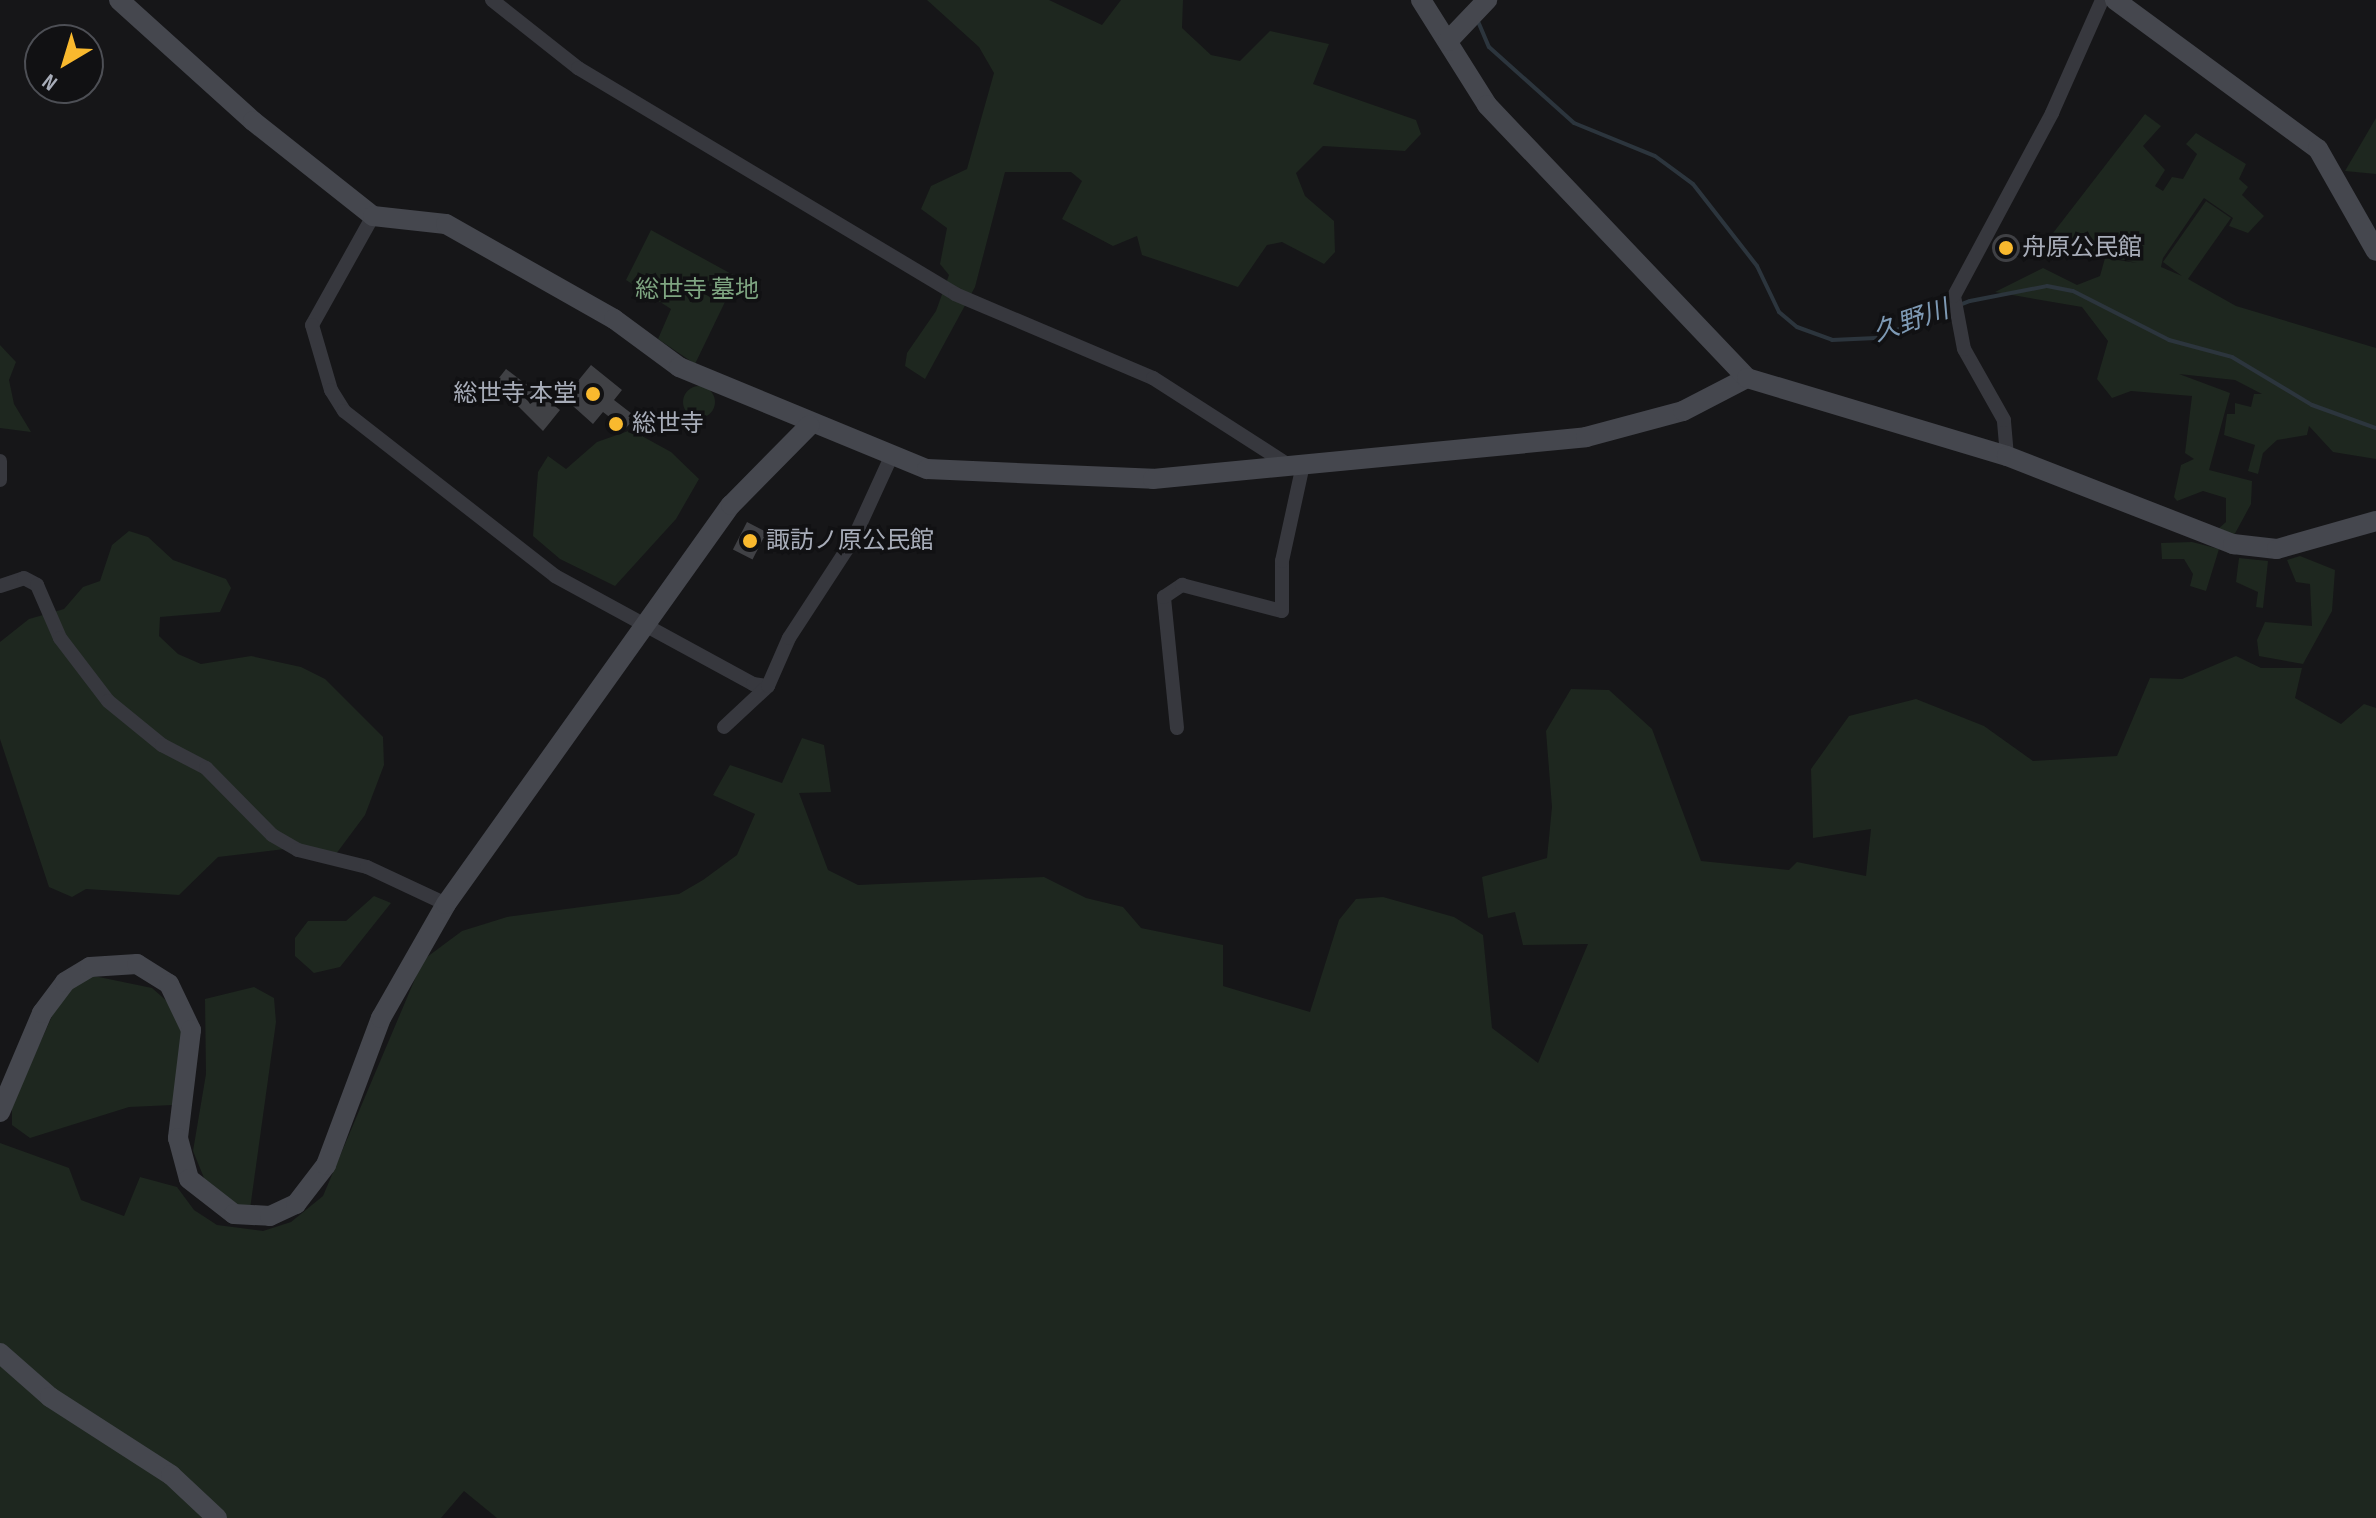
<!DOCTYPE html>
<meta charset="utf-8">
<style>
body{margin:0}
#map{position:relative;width:2376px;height:1518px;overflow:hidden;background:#161618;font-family:"Sofia Sans Condensed","Noto Sans JP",sans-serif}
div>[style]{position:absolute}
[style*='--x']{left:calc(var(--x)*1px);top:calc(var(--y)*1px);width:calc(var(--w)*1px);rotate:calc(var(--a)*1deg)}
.green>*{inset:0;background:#1e271f}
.round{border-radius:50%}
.stream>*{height:4px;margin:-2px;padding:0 2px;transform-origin:2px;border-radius:2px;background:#2c353d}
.building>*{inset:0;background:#404145;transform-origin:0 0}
.street>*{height:14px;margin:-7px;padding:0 7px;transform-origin:7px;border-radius:7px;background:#37383e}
.secondary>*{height:20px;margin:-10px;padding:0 10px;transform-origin:10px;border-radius:10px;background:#45474e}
.dots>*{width:22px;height:22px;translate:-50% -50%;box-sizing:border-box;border:4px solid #111113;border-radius:50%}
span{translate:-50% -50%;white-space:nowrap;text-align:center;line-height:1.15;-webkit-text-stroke:7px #111113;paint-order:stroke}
.poi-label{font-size:24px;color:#a8adb9}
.left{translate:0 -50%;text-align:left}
.right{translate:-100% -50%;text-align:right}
.park-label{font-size:24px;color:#7ea581}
.water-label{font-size:26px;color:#7e9ab5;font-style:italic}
.north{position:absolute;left:24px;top:24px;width:80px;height:80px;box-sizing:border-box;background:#111113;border:2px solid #4d4f55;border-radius:50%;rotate:218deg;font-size:22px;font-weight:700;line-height:32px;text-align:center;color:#a8adb9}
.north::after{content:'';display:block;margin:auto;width:28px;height:36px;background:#f9b92e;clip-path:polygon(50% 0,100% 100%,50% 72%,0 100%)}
</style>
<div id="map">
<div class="green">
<div style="clip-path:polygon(927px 0,1049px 0,1102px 25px,1121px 0,1183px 0,1182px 28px,1211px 55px,1240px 61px,1270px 31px,1329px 44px,1313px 84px,1416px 120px,1421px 134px,1405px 151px,1323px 146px,1296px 173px,1305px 196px,1334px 221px,1335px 252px,1324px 264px,1282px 242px,1267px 245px,1238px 287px,1142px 255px,1137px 236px,1113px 246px,1062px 219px,1082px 181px,1071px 172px,1005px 172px,975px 287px,925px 379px,905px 366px,907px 353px,936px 311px,949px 275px,940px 264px,947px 228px,921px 209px,931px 186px,967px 169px,994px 73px,979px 47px)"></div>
<div style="clip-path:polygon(2145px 114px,2161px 126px,2143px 146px,2165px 170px,2155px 186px,2163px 191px,2172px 177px,2183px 179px,2197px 154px,2186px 144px,2196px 133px,2246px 164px,2239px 179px,2248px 187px,2242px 195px,2264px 216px,2248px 233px,2229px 226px,2233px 218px,2204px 198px,2163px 258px,2161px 267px,2182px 276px,2163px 262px,2206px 201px,2231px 218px,2188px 279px,2236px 306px,2376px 348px,2376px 459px,2333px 452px,2309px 426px,2307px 435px,2277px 440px,2263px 453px,2258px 474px,2248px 471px,2255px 445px,2224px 435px,2227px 414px,2235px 414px,2235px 403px,2251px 407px,2254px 394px,2262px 394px,2235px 380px,2179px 374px,2230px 393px,2209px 470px,2252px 481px,2251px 504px,2232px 539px,2217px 530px,2226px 522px,2226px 498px,2203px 491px,2177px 501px,2174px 497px,2181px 465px,2194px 459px,2185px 453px,2192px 396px,2131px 391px,2112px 398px,2097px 379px,2108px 341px,2082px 307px,1995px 292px,2043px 268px,2077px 285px,2100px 276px,2105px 258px,2137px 263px,2103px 255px,2080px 258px,2053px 233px)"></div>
<div style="clip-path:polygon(2376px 118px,2376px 174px,2345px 171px)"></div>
<div style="clip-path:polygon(651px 230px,737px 277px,695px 364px,658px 339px,671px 309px,626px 280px)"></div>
<div style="clip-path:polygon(0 345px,16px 362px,9px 380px,14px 404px,31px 432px,0 428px)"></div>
<div class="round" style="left:683px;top:386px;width:32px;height:32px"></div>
<div style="clip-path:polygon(631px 430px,671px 452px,699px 479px,676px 519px,615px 586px,560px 559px,533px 536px,538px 472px,548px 456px,566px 469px,597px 442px)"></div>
<div style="clip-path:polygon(129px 531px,148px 537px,173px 560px,226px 579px,231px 588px,220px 612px,160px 617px,159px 636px,178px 654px,201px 664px,251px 656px,301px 667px,325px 679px,383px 737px,384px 765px,365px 815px,336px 854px,301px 847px,218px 857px,179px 895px,86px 889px,72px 897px,49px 887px,0 739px,0 642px,29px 619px,64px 609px,83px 587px,100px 581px,112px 545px)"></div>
<div style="clip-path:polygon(2192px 542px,2219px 549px,2206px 591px,2190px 586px,2193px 574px,2184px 559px,2162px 559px,2161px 543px)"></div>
<div style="clip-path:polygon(2300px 556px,2335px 570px,2332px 611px,2303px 664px,2259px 656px,2257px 640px,2265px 622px,2312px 626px,2310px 584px,2296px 582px,2287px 560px)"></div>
<div style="clip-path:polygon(2239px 558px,2268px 561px,2263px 608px,2256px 607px,2258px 592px,2236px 582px)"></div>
<div style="clip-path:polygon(2236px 656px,2261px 668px,2302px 668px,2295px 698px,2341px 724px,2364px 704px,2376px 708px,2376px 1518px,497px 1518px,464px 1491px,441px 1518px,0 1518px,0 1143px,69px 1168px,81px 1200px,124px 1216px,140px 1177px,177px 1187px,194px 1210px,217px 1225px,263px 1231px,291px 1222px,323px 1196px,423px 960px,462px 931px,507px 917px,679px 894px,703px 880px,737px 855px,755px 814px,713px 795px,730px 765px,782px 783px,802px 738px,824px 745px,831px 792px,799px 793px,828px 870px,858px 885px,1044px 877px,1086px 898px,1123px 907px,1141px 928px,1223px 945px,1223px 986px,1310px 1012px,1339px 920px,1356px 899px,1383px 897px,1454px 917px,1483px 935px,1492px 1028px,1538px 1063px,1588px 944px,1523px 945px,1515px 912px,1488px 918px,1482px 877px,1547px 858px,1552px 807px,1546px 731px,1571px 689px,1609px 690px,1652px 729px,1701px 861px,1789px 870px,1797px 862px,1866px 876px,1871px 829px,1813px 838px,1811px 769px,1849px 716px,1916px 699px,1984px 726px,2033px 761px,2117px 756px,2150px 678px,2182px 679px)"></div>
<div style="clip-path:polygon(374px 896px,391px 903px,340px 967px,314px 973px,295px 956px,295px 938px,308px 921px,346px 921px)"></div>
<div style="clip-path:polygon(94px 976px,152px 988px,178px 1011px,185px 1052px,173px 1105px,129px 1107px,30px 1138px,12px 1125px,12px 1105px,58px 1003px,75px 984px)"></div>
<div style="clip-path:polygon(254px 987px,274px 998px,276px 1022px,250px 1209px,211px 1195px,193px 1151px,206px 1074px,205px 999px)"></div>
</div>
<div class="stream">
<div style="--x:1477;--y:19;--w:30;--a:67"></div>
<div style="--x:1489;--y:47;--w:114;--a:41.8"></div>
<div style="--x:1574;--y:123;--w:87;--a:22.2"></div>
<div style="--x:1655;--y:156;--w:47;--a:36.4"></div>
<div style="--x:1693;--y:184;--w:104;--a:52"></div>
<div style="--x:1757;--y:266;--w:51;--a:64.4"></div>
<div style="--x:1779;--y:312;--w:23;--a:40"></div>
<div style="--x:1797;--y:327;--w:37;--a:20"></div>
<div style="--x:1832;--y:340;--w:44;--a:-2.6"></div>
<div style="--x:1876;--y:338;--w:101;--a:-21.5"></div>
<div style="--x:1970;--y:301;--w:78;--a:-11"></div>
<div style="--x:2047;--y:286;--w:26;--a:11"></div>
<div style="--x:2073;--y:291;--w:108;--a:27"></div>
<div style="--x:2169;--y:340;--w:65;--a:15.1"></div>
<div style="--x:2232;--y:357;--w:93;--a:31"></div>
<div style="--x:2312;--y:405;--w:68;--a:19.8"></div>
</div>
<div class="building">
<div class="round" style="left:1992px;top:234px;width:28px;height:28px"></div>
<div style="clip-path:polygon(591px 365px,622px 390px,614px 400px,636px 417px,625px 429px,603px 412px,593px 424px,564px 398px)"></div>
<div style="clip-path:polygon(506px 369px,560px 410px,543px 431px,495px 383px)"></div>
<div style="left:747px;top:522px;width:22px;height:31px;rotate:27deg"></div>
</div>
<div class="street">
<div style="--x:492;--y:0;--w:110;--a:38.3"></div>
<div style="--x:578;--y:68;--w:440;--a:30.9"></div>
<div style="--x:955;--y:294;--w:215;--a:23"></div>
<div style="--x:1153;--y:378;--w:163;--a:32.7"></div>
<div style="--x:373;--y:216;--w:125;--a:119.2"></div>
<div style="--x:312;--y:325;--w:68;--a:73.7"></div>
<div style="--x:331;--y:390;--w:25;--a:58"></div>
<div style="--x:344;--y:411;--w:268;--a:38"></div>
<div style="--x:555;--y:576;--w:226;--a:28.6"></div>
<div style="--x:753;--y:684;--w:15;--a:8"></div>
<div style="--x:2007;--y:456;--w:36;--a:-95"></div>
<div style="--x:2004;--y:420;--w:81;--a:-119.4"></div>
<div style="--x:1964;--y:349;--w:54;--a:-100.7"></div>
<div style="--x:1954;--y:296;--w:208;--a:-61.8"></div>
<div style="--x:2052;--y:113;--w:124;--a:-66.1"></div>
<div style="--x:0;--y:461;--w:19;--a:90"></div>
<div style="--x:0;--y:586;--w:25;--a:-18"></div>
<div style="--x:24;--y:578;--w:15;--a:28"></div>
<div style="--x:37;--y:585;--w:58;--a:66.5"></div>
<div style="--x:60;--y:638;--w:79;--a:52.7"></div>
<div style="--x:108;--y:701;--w:70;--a:39.2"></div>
<div style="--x:162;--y:745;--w:50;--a:27.6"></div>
<div style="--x:206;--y:768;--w:94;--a:45.4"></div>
<div style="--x:272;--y:835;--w:30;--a:30"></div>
<div style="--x:298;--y:850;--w:71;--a:13.8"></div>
<div style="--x:367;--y:867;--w:87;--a:25.1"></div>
<div style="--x:724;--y:727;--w:60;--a:-43"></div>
<div style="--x:768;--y:686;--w:52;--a:-66.4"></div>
<div style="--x:789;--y:638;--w:117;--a:-56.9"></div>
<div style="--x:853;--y:540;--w:91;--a:-65.4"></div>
<div style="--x:1177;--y:728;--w:132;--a:-95.7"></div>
<div style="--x:1164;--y:597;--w:22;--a:-34"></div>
<div style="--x:1182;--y:585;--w:103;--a:14.6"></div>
<div style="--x:1282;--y:611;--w:50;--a:-90"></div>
<div style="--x:1282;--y:561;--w:98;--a:-77.7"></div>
</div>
<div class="secondary">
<div style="--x:119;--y:0;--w:181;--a:42.1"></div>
<div style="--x:253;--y:121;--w:153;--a:38.4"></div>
<div style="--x:373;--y:216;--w:73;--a:6.3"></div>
<div style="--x:446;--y:224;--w:193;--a:29.5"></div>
<div style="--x:614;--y:319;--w:81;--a:36.4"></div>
<div style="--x:679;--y:367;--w:268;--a:22.4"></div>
<div style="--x:927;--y:469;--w:226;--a:2.5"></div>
<div style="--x:1153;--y:479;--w:435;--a:-5.5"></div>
<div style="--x:1586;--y:437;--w:100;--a:-15"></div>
<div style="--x:1683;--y:411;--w:72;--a:-27.3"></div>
<div style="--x:1421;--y:0;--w:124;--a:57.8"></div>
<div style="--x:1487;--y:105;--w:377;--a:46.4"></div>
<div style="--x:1747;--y:378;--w:271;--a:16.7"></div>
<div style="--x:2007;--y:456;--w:243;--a:21.3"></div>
<div style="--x:2233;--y:544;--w:44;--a:6.5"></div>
<div style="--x:2277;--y:549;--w:103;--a:-15.8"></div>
<div style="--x:2115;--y:0;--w:252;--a:36.3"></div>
<div style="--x:2318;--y:149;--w:117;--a:60.4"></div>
<div style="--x:1448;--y:41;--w:57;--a:-46.4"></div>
<div style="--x:0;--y:1112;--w:108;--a:-67"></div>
<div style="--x:42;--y:1013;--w:39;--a:-53"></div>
<div style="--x:65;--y:982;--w:29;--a:-31"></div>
<div style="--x:90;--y:967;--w:47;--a:-3.7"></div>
<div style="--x:137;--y:964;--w:38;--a:32"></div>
<div style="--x:169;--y:984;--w:51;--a:64.4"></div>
<div style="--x:191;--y:1030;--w:109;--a:96.9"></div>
<div style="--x:178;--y:1138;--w:42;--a:75"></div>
<div style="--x:189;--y:1179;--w:57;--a:37.9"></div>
<div style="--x:234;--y:1214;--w:36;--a:3"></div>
<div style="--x:270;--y:1216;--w:29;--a:-25"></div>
<div style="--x:296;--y:1204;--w:49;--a:-52.4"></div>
<div style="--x:326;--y:1165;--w:157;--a:-69.5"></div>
<div style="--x:381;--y:1018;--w:131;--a:-60.3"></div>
<div style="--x:446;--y:904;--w:490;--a:-54.5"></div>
<div style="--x:731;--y:505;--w:112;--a:-45.4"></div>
<div style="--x:0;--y:1353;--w:67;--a:41.3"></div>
<div style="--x:50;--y:1397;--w:144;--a:32.8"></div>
<div style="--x:171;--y:1475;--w:63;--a:43.1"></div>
</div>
<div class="dots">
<div style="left:2006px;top:248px;background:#f9b92e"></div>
<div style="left:593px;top:394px;background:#f9b92e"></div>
<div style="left:616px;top:424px;background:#f9b92e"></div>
<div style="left:750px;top:541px;background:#f9b92e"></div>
</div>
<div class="poi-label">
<span class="left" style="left:2022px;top:248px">舟原公民館</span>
<span class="right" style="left:577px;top:394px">総世寺 本堂</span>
<span class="left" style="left:632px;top:424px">総世寺</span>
<span class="left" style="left:766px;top:541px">諏訪ノ原公民館</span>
</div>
<div class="park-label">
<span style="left:697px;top:290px">総世寺 墓地</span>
</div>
<div class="water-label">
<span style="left:1911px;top:322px;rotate:-19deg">久野川</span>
</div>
<div class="north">N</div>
</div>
